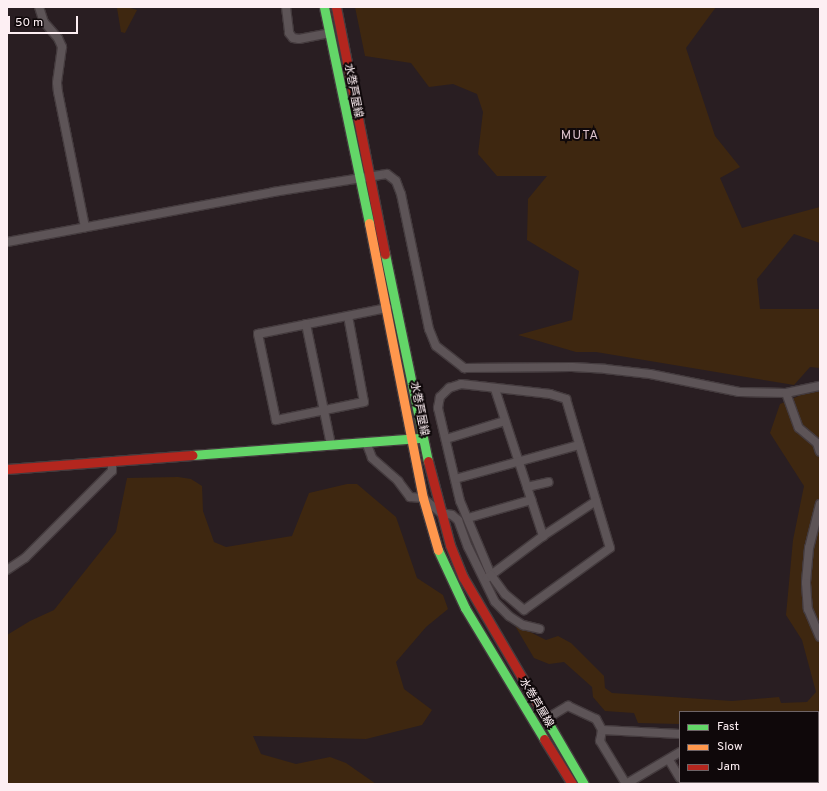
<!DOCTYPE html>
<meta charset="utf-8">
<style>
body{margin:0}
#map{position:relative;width:827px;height:791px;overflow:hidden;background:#291e22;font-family:Overpass,"Noto Sans JP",sans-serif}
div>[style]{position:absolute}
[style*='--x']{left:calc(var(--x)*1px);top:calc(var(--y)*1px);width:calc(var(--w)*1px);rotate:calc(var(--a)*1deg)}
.green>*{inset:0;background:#3e2710}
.roads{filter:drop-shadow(1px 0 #443b3e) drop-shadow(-1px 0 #443b3e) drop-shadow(0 1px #443b3e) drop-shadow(0 -1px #443b3e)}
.street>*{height:8px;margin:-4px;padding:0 4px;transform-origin:4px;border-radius:4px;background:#5d5457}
.fast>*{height:9px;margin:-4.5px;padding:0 4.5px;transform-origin:4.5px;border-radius:4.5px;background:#63d668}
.slow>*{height:9px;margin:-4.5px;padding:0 4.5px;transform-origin:4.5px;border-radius:4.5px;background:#ff974d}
.jam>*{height:9px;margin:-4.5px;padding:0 4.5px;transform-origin:4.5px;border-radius:4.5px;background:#b3261e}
span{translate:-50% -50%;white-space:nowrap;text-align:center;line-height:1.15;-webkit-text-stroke:4px #0f080a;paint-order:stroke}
.street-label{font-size:11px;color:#fdeff3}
.quarter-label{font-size:13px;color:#dbc1ca;letter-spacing:1px}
.frame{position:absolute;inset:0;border:8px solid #fdeff3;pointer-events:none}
.legend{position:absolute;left:679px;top:711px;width:140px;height:72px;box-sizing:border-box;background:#0f080a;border:1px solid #6e6467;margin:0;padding:5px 7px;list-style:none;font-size:12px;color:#fdeff3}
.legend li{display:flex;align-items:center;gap:8px;height:20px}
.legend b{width:20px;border:1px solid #6e6467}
.scale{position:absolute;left:8px;top:16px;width:70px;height:18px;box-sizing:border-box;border:2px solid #fdeff3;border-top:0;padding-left:5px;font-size:12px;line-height:14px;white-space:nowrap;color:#fdeff3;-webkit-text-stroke:3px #0f080a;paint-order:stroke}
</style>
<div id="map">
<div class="green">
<div style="clip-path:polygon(127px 7px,137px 10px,125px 33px,121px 32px,117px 8px)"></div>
<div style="clip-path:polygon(355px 7px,716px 7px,686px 48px,715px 136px,740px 167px,720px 178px,742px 228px,820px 207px,820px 243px,794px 234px,757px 279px,760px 309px,820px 309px,820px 368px,810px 367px,794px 385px,596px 352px,576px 352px,518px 335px,572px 320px,579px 271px,527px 240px,528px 199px,547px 176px,497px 176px,478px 154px,483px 112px,477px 94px,453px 84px,429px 87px,411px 63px,365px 56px)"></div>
<div style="clip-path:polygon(820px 391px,820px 730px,818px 730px,818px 712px,680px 712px,680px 724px,638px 723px,634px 713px,605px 711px,593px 697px,592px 687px,564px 662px,549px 664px,534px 658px,514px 624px,546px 640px,558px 636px,571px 643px,604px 676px,605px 688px,612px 693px,732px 701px,779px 697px,781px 703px,807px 702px,816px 692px,802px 640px,786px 615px,793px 540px,804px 486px,770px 433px,780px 404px,801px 395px)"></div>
<div style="clip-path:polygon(178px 477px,191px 479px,202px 486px,203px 511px,214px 542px,226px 547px,292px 536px,309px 493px,347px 484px,357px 484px,396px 517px,417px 578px,443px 595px,448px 609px,426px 627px,396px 662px,404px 689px,432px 710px,422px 725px,366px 739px,253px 736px,261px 754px,296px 764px,330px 757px,346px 763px,376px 784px,7px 784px,7px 635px,30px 621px,54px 610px,116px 532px,127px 478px)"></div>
</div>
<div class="roads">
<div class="street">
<div style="--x:39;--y:7;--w:16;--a:72"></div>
<div style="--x:44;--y:22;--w:21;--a:49"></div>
<div style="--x:58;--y:38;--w:10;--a:66"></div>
<div style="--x:62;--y:47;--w:36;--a:98"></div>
<div style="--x:57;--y:83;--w:9;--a:84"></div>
<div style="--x:58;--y:92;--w:138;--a:78.7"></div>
<div style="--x:286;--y:7;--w:26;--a:83"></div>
<div style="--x:289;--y:33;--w:6;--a:51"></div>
<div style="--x:293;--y:38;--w:6;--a:9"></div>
<div style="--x:299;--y:39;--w:31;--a:-11"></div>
<div style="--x:7;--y:242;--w:271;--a:-10.6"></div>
<div style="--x:273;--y:192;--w:115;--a:-9"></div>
<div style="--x:387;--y:174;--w:11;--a:38"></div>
<div style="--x:396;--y:181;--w:14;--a:69"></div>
<div style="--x:401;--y:194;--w:138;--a:78.3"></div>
<div style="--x:429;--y:329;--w:18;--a:68"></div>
<div style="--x:436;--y:346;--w:36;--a:38"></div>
<div style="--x:464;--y:368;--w:108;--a:-0.5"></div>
<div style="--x:572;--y:367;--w:33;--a:3"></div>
<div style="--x:605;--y:369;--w:45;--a:6.3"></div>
<div style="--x:650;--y:374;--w:91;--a:11.4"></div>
<div style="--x:739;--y:392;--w:47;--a:1.2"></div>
<div style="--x:786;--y:393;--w:35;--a:-12"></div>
<div style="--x:348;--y:316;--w:87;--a:79.5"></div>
<div style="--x:364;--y:402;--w:90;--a:168.4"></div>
<div style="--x:276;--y:420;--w:88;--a:-101.8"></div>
<div style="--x:258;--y:334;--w:132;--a:-11.4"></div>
<div style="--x:306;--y:324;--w:124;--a:78.3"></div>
<div style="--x:461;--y:384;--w:90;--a:6.4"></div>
<div style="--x:550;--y:394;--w:17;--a:17"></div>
<div style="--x:566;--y:399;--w:106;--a:73.6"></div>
<div style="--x:596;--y:501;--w:64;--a:146.6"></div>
<div style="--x:543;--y:536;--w:65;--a:143.1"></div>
<div style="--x:491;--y:575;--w:80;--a:-112.7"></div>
<div style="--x:460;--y:501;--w:96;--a:-103.3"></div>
<div style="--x:438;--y:408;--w:11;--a:-80"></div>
<div style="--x:440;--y:397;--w:13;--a:-45"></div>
<div style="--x:449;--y:388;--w:13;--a:-18"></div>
<div style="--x:495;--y:389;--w:155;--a:71.9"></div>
<div style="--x:786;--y:393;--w:37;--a:70"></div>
<div style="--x:799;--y:428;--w:23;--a:40"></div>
<div style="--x:817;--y:443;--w:9;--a:72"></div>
<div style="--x:446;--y:439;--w:62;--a:-17"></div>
<div style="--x:366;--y:442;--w:17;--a:69"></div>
<div style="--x:372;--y:458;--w:35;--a:41"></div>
<div style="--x:398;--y:481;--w:20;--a:53"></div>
<div style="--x:410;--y:497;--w:13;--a:4"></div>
<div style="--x:423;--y:498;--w:23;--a:40"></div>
<div style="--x:441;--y:513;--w:11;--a:10"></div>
<div style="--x:452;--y:515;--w:8;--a:40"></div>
<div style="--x:458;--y:520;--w:29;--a:70"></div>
<div style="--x:468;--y:547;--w:61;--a:63.9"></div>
<div style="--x:495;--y:602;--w:20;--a:45"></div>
<div style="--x:509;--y:616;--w:17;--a:33"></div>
<div style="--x:523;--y:625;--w:17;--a:13"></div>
<div style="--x:455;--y:479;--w:129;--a:-15.3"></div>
<div style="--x:527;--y:487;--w:22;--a:-13"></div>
<div style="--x:820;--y:504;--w:45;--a:104"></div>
<div style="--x:809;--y:548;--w:35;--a:95"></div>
<div style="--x:806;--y:583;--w:26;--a:86"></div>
<div style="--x:808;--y:609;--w:30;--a:67"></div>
<div style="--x:468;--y:518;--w:66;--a:-15.9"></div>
<div style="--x:7;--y:570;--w:22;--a:-34"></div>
<div style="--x:25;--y:558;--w:123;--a:-45"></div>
<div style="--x:112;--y:471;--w:10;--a:-90"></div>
<div style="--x:487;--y:578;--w:5;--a:-37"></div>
<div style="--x:491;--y:575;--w:24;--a:54"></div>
<div style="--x:505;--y:594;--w:25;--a:40"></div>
<div style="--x:524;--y:610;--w:106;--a:-35.8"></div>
<div style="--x:610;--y:548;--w:49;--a:-106.6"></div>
<div style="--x:546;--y:719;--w:26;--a:-31"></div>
<div style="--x:568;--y:706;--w:31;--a:25"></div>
<div style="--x:596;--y:719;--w:13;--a:61"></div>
<div style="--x:602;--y:730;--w:11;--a:100"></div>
<div style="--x:600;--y:741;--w:50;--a:58.8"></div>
<div style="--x:602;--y:730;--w:78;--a:2.9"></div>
<div style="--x:818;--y:759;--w:4;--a:-56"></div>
<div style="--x:669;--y:760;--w:21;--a:59"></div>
<div style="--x:741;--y:782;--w:2;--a:63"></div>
<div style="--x:626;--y:784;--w:63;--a:-30.7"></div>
<div style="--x:799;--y:784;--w:2;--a:-63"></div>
</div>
<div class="fast">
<div style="--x:324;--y:7;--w:221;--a:78.2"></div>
<div style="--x:385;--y:254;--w:211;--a:78.3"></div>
<div style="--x:192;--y:455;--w:228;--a:-4.3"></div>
<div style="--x:438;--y:550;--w:64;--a:65"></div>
<div style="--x:465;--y:608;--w:153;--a:58.9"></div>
<div style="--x:538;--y:705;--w:91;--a:59.8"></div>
</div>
<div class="slow">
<div style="--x:369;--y:223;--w:280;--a:78.9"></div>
<div style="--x:423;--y:498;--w:54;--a:73.9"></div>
</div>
<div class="jam">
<div style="--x:336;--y:7;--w:252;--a:78.8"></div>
<div style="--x:428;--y:461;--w:87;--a:75.3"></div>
<div style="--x:450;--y:545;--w:35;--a:68"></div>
<div style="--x:463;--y:577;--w:148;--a:59.6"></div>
<div style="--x:7;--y:469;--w:186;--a:-4.3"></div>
<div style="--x:544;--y:739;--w:53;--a:58.1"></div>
</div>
</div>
<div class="street-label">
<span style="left:353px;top:91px;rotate:79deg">水巻芦屋線</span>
<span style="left:419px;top:409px;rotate:79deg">水巻芦屋線</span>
<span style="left:536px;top:703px;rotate:59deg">水巻芦屋線</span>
</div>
<div class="quarter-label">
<span style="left:580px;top:136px">MUTA</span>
</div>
<div class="frame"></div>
<ul class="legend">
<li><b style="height:5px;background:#63d668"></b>Fast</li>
<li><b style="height:5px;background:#ff974d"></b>Slow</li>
<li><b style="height:5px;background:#b3261e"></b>Jam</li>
</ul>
<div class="scale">50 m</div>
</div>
